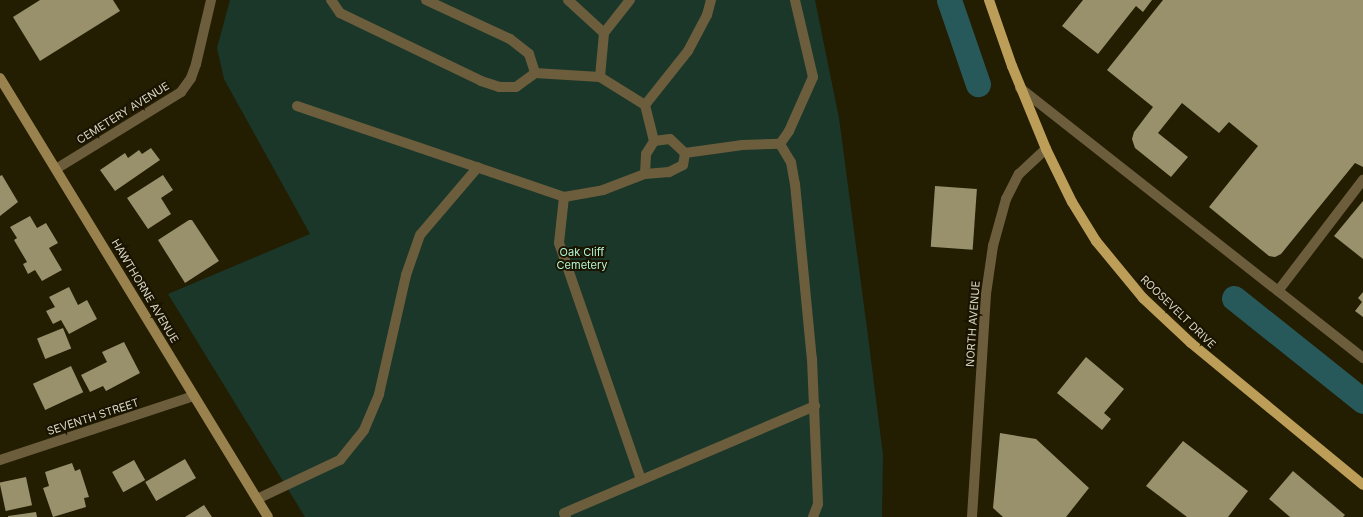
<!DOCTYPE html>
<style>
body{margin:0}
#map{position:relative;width:1363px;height:517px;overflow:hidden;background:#231d01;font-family:Inter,sans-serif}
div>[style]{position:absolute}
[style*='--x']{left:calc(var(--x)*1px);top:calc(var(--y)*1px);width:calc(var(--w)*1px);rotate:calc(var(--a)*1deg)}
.green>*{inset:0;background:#1a3729}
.canal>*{height:25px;margin:-12.5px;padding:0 12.5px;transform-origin:12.5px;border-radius:12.5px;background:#28595a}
.building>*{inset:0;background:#99916c;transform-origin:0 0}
.lane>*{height:10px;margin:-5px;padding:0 5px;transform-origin:5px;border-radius:5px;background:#6c5d3d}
.street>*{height:10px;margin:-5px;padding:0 5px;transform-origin:5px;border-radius:5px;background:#6c5d3d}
.secondary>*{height:10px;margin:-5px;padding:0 5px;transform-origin:5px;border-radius:5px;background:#99824d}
.primary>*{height:10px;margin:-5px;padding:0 5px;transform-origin:5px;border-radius:5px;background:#bd9e58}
span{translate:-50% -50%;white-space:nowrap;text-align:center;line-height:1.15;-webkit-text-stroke:4px #191300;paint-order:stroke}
.street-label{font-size:11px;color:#d9d6c5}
.park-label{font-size:11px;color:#b1f5d3}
</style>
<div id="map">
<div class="green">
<div style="clip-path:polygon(230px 0,815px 0,839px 118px,868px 336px,883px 455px,882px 517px,305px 517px,168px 294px,310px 234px,224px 79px,217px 48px)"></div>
</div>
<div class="canal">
<div style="--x:949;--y:0;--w:89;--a:71"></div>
<div style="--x:1234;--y:298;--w:165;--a:38.6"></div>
</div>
<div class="building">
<div style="clip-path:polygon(40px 0,113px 0,120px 11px,40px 61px,13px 17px)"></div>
<div style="clip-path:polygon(1083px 0,1152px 0,1143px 12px,1136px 6px,1098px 54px,1062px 26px)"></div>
<div style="clip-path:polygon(1163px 0,1363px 0,1363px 167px,1355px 163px,1281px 254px,1275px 257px,1269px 256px,1209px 207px,1258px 146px,1229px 122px,1219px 133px,1182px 103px,1158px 133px,1188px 157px,1171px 177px,1135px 148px,1132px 139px,1134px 132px,1153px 107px,1107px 70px)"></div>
<div style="clip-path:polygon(151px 148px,160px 160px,115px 191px,100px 170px,125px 153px,128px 158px,139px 150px,142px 154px)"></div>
<div style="clip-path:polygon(2px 175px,18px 202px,0 216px,0 176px)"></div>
<div style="clip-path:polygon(163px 175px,173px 190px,161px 198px,171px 214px,148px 229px,127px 198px)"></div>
<div style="left:935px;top:186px;width:42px;height:61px;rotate:4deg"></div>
<div style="clip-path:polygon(1363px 201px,1363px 259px,1334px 236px)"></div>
<div style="clip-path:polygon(30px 216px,37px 228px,46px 223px,58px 243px,49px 248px,62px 270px,42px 281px,35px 270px,28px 274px,23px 264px,27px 262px,14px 240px,17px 238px,10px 227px)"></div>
<div style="clip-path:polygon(189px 220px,192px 220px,219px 261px,185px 283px,158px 240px)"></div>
<div style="clip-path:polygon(69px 287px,78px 305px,87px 300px,97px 319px,69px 334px,61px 320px,53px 324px,46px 311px,55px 307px,49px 297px)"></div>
<div style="clip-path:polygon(1363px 292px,1363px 317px,1355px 311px,1362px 302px,1358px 298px)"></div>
<div style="left:63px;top:328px;width:22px;height:28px;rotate:68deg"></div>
<div style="clip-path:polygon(124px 342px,140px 373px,106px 391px,103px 386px,90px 392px,81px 375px,107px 362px,102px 352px)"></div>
<div style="clip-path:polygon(1086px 357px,1124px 389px,1104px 413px,1111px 419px,1102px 430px,1057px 393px)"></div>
<div style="left:71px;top:366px;width:29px;height:42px;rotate:65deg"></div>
<div style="clip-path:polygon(1000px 433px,1036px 439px,1089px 488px,1066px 517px,1003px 517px,993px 508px)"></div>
<div style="clip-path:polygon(1183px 441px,1248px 491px,1228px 517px,1187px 517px,1146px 486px)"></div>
<div style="left:185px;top:459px;width:22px;height:46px;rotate:60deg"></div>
<div style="left:134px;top:460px;width:23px;height:25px;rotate:61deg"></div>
<div style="clip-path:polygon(72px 463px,75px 471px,80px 469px,89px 497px,84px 498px,86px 507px,53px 517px,43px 488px,49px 486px,45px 472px)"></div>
<div style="clip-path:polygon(1293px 471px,1345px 515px,1343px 517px,1290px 517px,1269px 499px)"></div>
<div style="left:26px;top:477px;width:29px;height:27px;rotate:78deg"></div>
<div style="clip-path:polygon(204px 505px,212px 517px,185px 517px)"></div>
<div style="clip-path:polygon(36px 512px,37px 517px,8px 517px,8px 516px)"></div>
</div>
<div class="lane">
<div style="--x:331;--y:0;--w:16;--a:55"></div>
<div style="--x:340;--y:13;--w:157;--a:25.7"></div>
<div style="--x:481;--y:81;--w:19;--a:18"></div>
<div style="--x:499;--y:87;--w:17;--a:0"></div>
<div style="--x:516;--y:87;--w:24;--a:-36"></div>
<div style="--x:535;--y:73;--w:65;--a:3.5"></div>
<div style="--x:600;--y:77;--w:53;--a:31.9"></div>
<div style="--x:426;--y:0;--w:93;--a:24.9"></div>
<div style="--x:510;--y:39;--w:24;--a:38"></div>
<div style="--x:529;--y:54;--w:20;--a:72"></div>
<div style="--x:568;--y:0;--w:49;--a:42.5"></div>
<div style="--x:600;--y:77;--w:44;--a:-84.8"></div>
<div style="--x:604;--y:33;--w:42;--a:-51.8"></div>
<div style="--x:1020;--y:88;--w:437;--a:38.2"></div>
<div style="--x:297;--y:106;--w:282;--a:18.8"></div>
<div style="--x:564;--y:197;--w:40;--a:-10"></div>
<div style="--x:603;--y:190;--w:45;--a:-20.9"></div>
<div style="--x:645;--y:174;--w:20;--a:-87"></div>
<div style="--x:646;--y:154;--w:15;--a:-58"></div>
<div style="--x:654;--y:141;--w:16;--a:-7"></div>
<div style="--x:670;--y:139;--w:21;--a:43"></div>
<div style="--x:685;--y:153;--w:12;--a:99"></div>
<div style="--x:683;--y:165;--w:16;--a:153"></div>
<div style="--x:669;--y:172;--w:24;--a:175"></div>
<div style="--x:654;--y:141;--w:37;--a:-104"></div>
<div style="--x:645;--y:105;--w:69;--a:-51.5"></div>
<div style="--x:688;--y:51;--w:41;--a:-62.2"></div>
<div style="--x:707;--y:15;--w:16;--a:-75"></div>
<div style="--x:780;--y:144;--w:21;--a:59"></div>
<div style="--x:791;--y:162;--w:22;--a:80"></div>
<div style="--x:795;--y:184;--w:176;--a:84.5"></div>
<div style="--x:812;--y:359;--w:145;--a:87.6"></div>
<div style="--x:818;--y:504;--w:14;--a:111"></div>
<div style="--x:685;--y:153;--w:58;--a:-8"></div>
<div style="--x:742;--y:145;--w:38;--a:-2"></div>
<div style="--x:780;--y:144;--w:16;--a:-55"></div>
<div style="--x:789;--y:131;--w:59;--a:-66"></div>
<div style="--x:813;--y:77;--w:79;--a:-103.2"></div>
<div style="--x:564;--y:197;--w:46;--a:96.2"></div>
<div style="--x:559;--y:243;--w:251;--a:70.9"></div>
<div style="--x:1278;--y:291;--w:140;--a:-52.6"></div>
<div style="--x:257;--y:499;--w:92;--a:-25.2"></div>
<div style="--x:340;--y:460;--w:38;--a:-51"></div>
<div style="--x:364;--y:430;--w:39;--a:-67"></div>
<div style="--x:379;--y:394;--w:122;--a:-77.2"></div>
<div style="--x:406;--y:275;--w:42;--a:-70.7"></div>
<div style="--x:420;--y:235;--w:89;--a:-49.5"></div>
<div style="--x:566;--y:517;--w:4;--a:-117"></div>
<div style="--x:564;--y:513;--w:273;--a:-23.1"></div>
</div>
<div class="street">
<div style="--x:56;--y:169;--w:147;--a:-31.6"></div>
<div style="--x:181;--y:92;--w:17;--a:-54"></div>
<div style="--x:191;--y:78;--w:15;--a:-70"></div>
<div style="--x:196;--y:64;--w:66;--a:-76.8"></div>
<div style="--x:0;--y:460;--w:204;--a:-18.3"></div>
<div style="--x:972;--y:517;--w:223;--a:-86.4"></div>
<div style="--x:986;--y:294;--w:49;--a:-81.7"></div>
<div style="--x:993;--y:246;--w:49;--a:-74.5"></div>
<div style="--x:1006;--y:199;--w:28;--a:-63"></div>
<div style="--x:1019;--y:174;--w:37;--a:-43"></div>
</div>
<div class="secondary">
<div style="--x:0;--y:78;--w:514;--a:58.6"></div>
</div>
<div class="primary">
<div style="--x:989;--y:0;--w:70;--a:70.8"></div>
<div style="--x:1012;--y:66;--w:90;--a:67.7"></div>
<div style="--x:1046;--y:149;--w:59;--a:63.9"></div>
<div style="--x:1072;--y:202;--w:46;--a:58.4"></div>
<div style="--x:1096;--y:241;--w:74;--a:50.5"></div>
<div style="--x:1143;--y:298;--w:66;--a:43.2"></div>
<div style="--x:1191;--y:343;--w:223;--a:39.5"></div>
</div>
<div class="street-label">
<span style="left:123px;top:113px;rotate:-32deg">CEMETERY AVENUE</span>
<span style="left:145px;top:291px;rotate:59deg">HAWTHORNE AVENUE</span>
<span style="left:1178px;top:312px;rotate:44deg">ROOSEVELT DRIVE</span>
<span style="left:973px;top:324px;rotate:-86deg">NORTH AVENUE</span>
<span style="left:93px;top:417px;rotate:-18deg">SEVENTH STREET</span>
</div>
<div class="park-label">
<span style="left:582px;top:259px">Oak Cliff<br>Cemetery</span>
</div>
</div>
